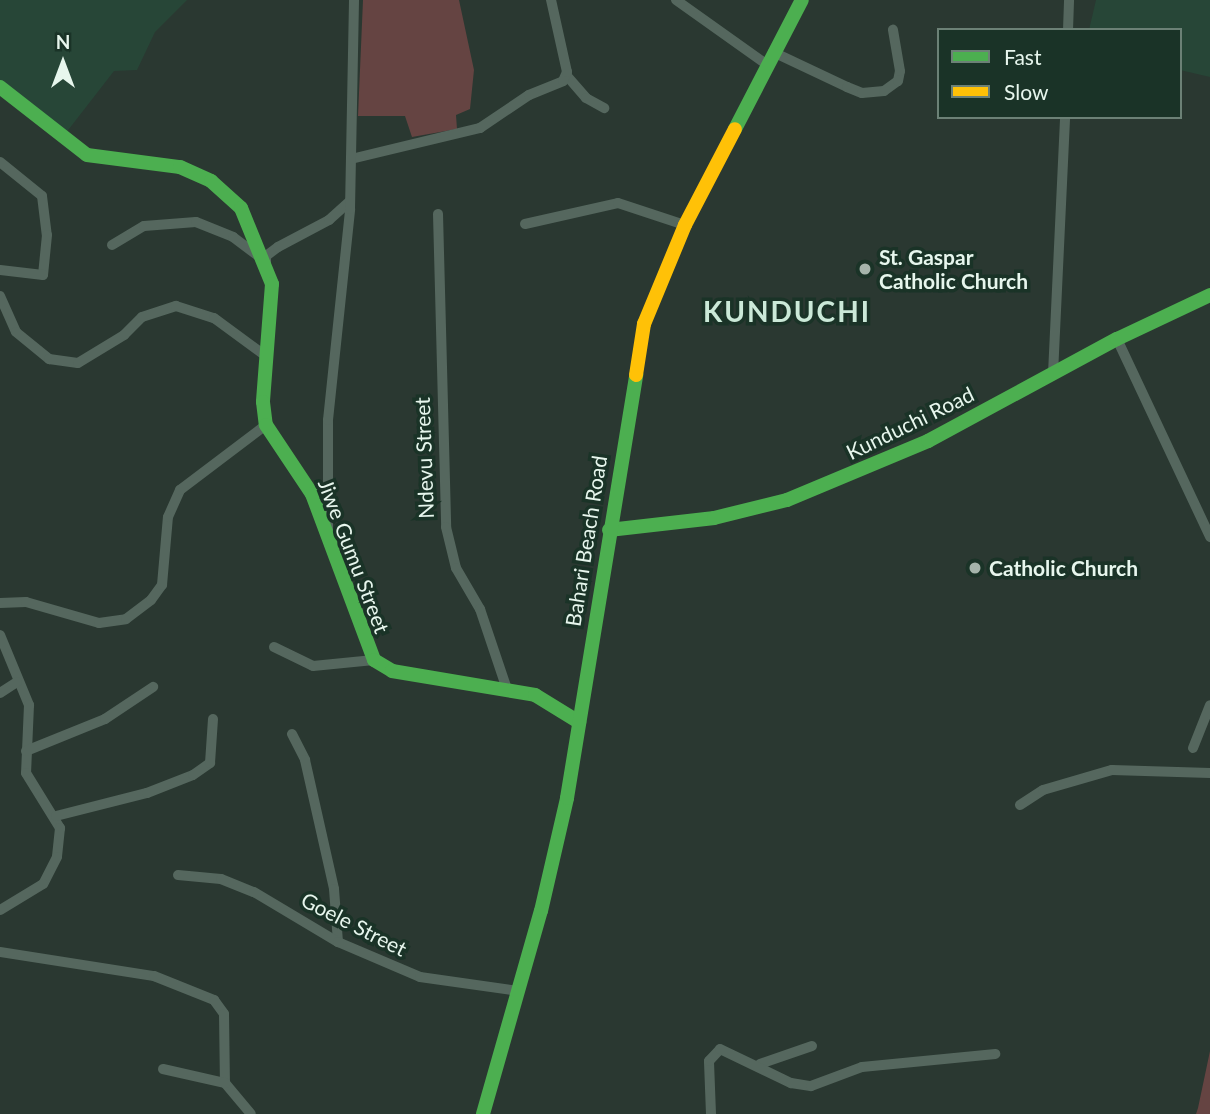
<!DOCTYPE html>
<style>
body{margin:0}
#map{position:relative;width:1210px;height:1114px;overflow:hidden;background:#2a3831;font-family:Lato,sans-serif}
div>[style]{position:absolute}
[style*='--x']{left:calc(var(--x)*1px);top:calc(var(--y)*1px);width:calc(var(--w)*1px);rotate:calc(var(--a)*1deg)}
.built>*{inset:0;background:#274637}
.green>*{inset:0;background:#654442}
.street>*{height:10px;margin:-5px;padding:0 5px;transform-origin:5px;border-radius:5px;background:#55675e}
.fast>*{height:14px;margin:-7px;padding:0 7px;transform-origin:7px;border-radius:7px;background:#4caf50}
.slow>*{height:14px;margin:-7px;padding:0 7px;transform-origin:7px;border-radius:7px;background:#ffc107}
.dots>*{width:19px;height:19px;translate:-50% -50%;box-sizing:border-box;border:4px solid #1a3327;border-radius:50%}
span{translate:-50% -50%;white-space:nowrap;text-align:center;line-height:1.15;-webkit-text-stroke:7px #1a3327;paint-order:stroke}
.poi-label{font-size:21px;color:#e7f6ed;font-weight:700}
.left{translate:0 -50%;text-align:left}
.street-label{font-size:21px;color:#e7f6ed}
.district-label{font-size:28px;color:#cbe9d8;font-weight:700;letter-spacing:2px}
.legend{position:absolute;left:937px;top:28px;width:245px;height:91px;box-sizing:border-box;background:#1a3327;border:2px solid #6c8176;margin:0;padding:9px 12px;list-style:none;font-size:21px;color:#e7f6ed}
.legend li{display:flex;align-items:center;gap:14px;height:35px}
.legend b{width:35px;border:2px solid #6c8176}
.north{position:absolute;left:28px;top:28px;width:70px;height:70px;-webkit-text-stroke:5px #1a3327;paint-order:stroke;rotate:0deg;font-size:19px;font-weight:700;line-height:28px;text-align:center;color:#e7f6ed}
.north::after{content:'';display:block;margin:auto;width:24px;height:32px;background:#e7f6ed;clip-path:polygon(50% 0,100% 100%,50% 72%,0 100%)}
</style>
<div id="map">
<div class="built">
<div style="clip-path:polygon(0 0,187px 0,155px 32px,137px 70px,114px 71px,62px 138px,0 90px)"></div>
<div style="clip-path:polygon(1096px 0,1210px 0,1210px 77px,1180px 70px,1180px 30px,1089px 30px)"></div>
</div>
<div class="green">
<div style="clip-path:polygon(363px 0,459px 0,474px 70px,470px 109px,456px 115px,457px 129px,412px 137px,405px 116px,358px 116px)"></div>
<div style="clip-path:polygon(1210px 1051px,1210px 1114px,1196px 1114px,1198px 1108px)"></div>
</div>
<div class="street">
<div style="--x:676;--y:0;--w:110;--a:35.4"></div>
<div style="--x:1068;--y:30;--w:30;--a:-88"></div>
<div style="--x:773;--y:52;--w:82;--a:25.3"></div>
<div style="--x:847;--y:87;--w:16;--a:22"></div>
<div style="--x:862;--y:93;--w:22;--a:-5"></div>
<div style="--x:884;--y:91;--w:17;--a:-36"></div>
<div style="--x:898;--y:81;--w:10;--a:-79"></div>
<div style="--x:900;--y:71;--w:42;--a:-99.7"></div>
<div style="--x:567;--y:76;--w:29;--a:49"></div>
<div style="--x:586;--y:98;--w:21;--a:29"></div>
<div style="--x:351;--y:159;--w:133;--a:-13.5"></div>
<div style="--x:480;--y:128;--w:59;--a:-34"></div>
<div style="--x:529;--y:95;--w:37;--a:-22"></div>
<div style="--x:563;--y:81;--w:10;--a:-66"></div>
<div style="--x:567;--y:72;--w:74;--a:-102.5"></div>
<div style="--x:0;--y:162;--w:54;--a:39"></div>
<div style="--x:42;--y:196;--w:39;--a:83"></div>
<div style="--x:47;--y:235;--w:40;--a:95.7"></div>
<div style="--x:43;--y:275;--w:43;--a:-173.4"></div>
<div style="--x:438;--y:214;--w:313;--a:88.5"></div>
<div style="--x:446;--y:527;--w:42;--a:76.3"></div>
<div style="--x:456;--y:568;--w:48;--a:59.7"></div>
<div style="--x:480;--y:609;--w:84;--a:71.4"></div>
<div style="--x:525;--y:224;--w:95;--a:-12.7"></div>
<div style="--x:618;--y:203;--w:71;--a:18.2"></div>
<div style="--x:112;--y:245;--w:37;--a:-31"></div>
<div style="--x:144;--y:226;--w:52;--a:-4.4"></div>
<div style="--x:196;--y:222;--w:40;--a:22"></div>
<div style="--x:233;--y:237;--w:35;--a:37"></div>
<div style="--x:266;--y:264;--w:8;--a:-90"></div>
<div style="--x:266;--y:256;--w:15;--a:-37"></div>
<div style="--x:278;--y:247;--w:58;--a:-27.9"></div>
<div style="--x:329;--y:220;--w:28;--a:-42"></div>
<div style="--x:0;--y:296;--w:39;--a:66"></div>
<div style="--x:16;--y:332;--w:43;--a:39.3"></div>
<div style="--x:49;--y:359;--w:29;--a:8"></div>
<div style="--x:78;--y:363;--w:54;--a:-31.3"></div>
<div style="--x:124;--y:335;--w:25;--a:-45"></div>
<div style="--x:142;--y:317;--w:36;--a:-18"></div>
<div style="--x:176;--y:306;--w:40;--a:18"></div>
<div style="--x:214;--y:318;--w:66;--a:36.3"></div>
<div style="--x:1117;--y:339;--w:219;--a:64.8"></div>
<div style="--x:1053;--y:374;--w:257;--a:-87.3"></div>
<div style="--x:328;--y:530;--w:110;--a:-90"></div>
<div style="--x:328;--y:420;--w:212;--a:-84"></div>
<div style="--x:350;--y:209;--w:209;--a:-88.9"></div>
<div style="--x:0;--y:603;--w:26;--a:-2"></div>
<div style="--x:26;--y:602;--w:76;--a:16"></div>
<div style="--x:99;--y:623;--w:27;--a:-8"></div>
<div style="--x:126;--y:619;--w:31;--a:-37"></div>
<div style="--x:151;--y:600;--w:19;--a:-54"></div>
<div style="--x:162;--y:585;--w:68;--a:-85"></div>
<div style="--x:168;--y:517;--w:30;--a:-66"></div>
<div style="--x:180;--y:490;--w:108;--a:-37.1"></div>
<div style="--x:0;--y:635;--w:76;--a:67.5"></div>
<div style="--x:29;--y:705;--w:68;--a:92.5"></div>
<div style="--x:26;--y:773;--w:65;--a:58.3"></div>
<div style="--x:60;--y:828;--w:29;--a:96"></div>
<div style="--x:57;--y:857;--w:30;--a:117"></div>
<div style="--x:43;--y:884;--w:50;--a:148.8"></div>
<div style="--x:274;--y:647;--w:43;--a:26"></div>
<div style="--x:313;--y:666;--w:61;--a:-5.6"></div>
<div style="--x:0;--y:693;--w:20;--a:-33"></div>
<div style="--x:292;--y:734;--w:29;--a:63"></div>
<div style="--x:305;--y:760;--w:132;--a:77.3"></div>
<div style="--x:334;--y:889;--w:53;--a:85.7"></div>
<div style="--x:1193;--y:748;--w:46;--a:-68.4"></div>
<div style="--x:26;--y:751;--w:85;--a:-22.1"></div>
<div style="--x:105;--y:719;--w:58;--a:-33.7"></div>
<div style="--x:1020;--y:805;--w:27;--a:-33"></div>
<div style="--x:1043;--y:790;--w:72;--a:-16.2"></div>
<div style="--x:1112;--y:770;--w:98;--a:1.8"></div>
<div style="--x:56;--y:816;--w:94;--a:-14.2"></div>
<div style="--x:147;--y:793;--w:49;--a:-21.4"></div>
<div style="--x:193;--y:775;--w:21;--a:-35"></div>
<div style="--x:210;--y:763;--w:44;--a:-86.1"></div>
<div style="--x:178;--y:875;--w:43;--a:5.3"></div>
<div style="--x:221;--y:879;--w:35;--a:22"></div>
<div style="--x:254;--y:892;--w:98;--a:30.8"></div>
<div style="--x:338;--y:942;--w:89;--a:23.1"></div>
<div style="--x:420;--y:977;--w:99;--a:8.1"></div>
<div style="--x:0;--y:952;--w:156;--a:8.9"></div>
<div style="--x:154;--y:976;--w:65;--a:21.8"></div>
<div style="--x:214;--y:1000;--w:17;--a:54"></div>
<div style="--x:224;--y:1014;--w:69;--a:89.2"></div>
<div style="--x:225;--y:1083;--w:40;--a:50"></div>
<div style="--x:760;--y:1064;--w:55;--a:-19.1"></div>
<div style="--x:163;--y:1069;--w:64;--a:12.7"></div>
<div style="--x:711;--y:1114;--w:53;--a:-92.2"></div>
<div style="--x:709;--y:1061;--w:16;--a:-47"></div>
<div style="--x:720;--y:1049;--w:79;--a:25.6"></div>
<div style="--x:791;--y:1083;--w:20;--a:9"></div>
<div style="--x:811;--y:1086;--w:54;--a:-20.4"></div>
<div style="--x:862;--y:1067;--w:134;--a:-5.6"></div>
</div>
<div class="fast">
<div style="--x:0;--y:87;--w:110;--a:38"></div>
<div style="--x:87;--y:155;--w:94;--a:7.4"></div>
<div style="--x:180;--y:167;--w:34;--a:24"></div>
<div style="--x:211;--y:181;--w:40;--a:42"></div>
<div style="--x:241;--y:208;--w:82;--a:67.8"></div>
<div style="--x:272;--y:284;--w:118;--a:94.4"></div>
<div style="--x:263;--y:402;--w:23;--a:83"></div>
<div style="--x:266;--y:425;--w:83;--a:56.3"></div>
<div style="--x:312;--y:494;--w:177;--a:69.5"></div>
<div style="--x:374;--y:660;--w:21;--a:31"></div>
<div style="--x:392;--y:671;--w:145;--a:9.5"></div>
<div style="--x:535;--y:695;--w:52;--a:31.5"></div>
<div style="--x:735;--y:129;--w:145;--a:-62.6"></div>
<div style="--x:609;--y:530;--w:106;--a:-6.5"></div>
<div style="--x:714;--y:518;--w:75;--a:-13.9"></div>
<div style="--x:787;--y:500;--w:153;--a:-22.7"></div>
<div style="--x:928;--y:441;--w:215;--a:-28.4"></div>
<div style="--x:1117;--y:339;--w:103;--a:-25.3"></div>
<div style="--x:483;--y:1114;--w:211;--a:-74.1"></div>
<div style="--x:541;--y:911;--w:116;--a:-77"></div>
<div style="--x:567;--y:798;--w:429;--a:-80.7"></div>
</div>
<div class="slow">
<div style="--x:636;--y:375;--w:52;--a:-81.1"></div>
<div style="--x:644;--y:324;--w:107;--a:-67.5"></div>
<div style="--x:685;--y:225;--w:108;--a:-62.5"></div>
</div>
<div class="dots">
<div style="left:865px;top:269px;background:#a5b4ab"></div>
<div style="left:975px;top:568px;background:#a5b4ab"></div>
</div>
<div class="poi-label">
<span class="left" style="left:879px;top:269px">St. Gaspar<br>Catholic Church</span>
<span class="left" style="left:989px;top:568px">Catholic Church</span>
</div>
<div class="street-label">
<span style="left:910px;top:423px;rotate:-26deg">Kunduchi Road</span>
<span style="left:424px;top:458px;rotate:-92deg">Ndevu Street</span>
<span style="left:586px;top:541px;rotate:-81deg">Bahari Beach Road</span>
<span style="left:354px;top:556px;rotate:69deg">Jiwe Gumu Street</span>
<span style="left:354px;top:924px;rotate:27deg">Goele Street</span>
</div>
<div class="district-label">
<span style="left:787px;top:311px">KUNDUCHI</span>
</div>
<ul class="legend">
<li><b style="height:9px;background:#4caf50"></b>Fast</li>
<li><b style="height:9px;background:#ffc107"></b>Slow</li>
</ul>
<div class="north">N</div>
</div>
